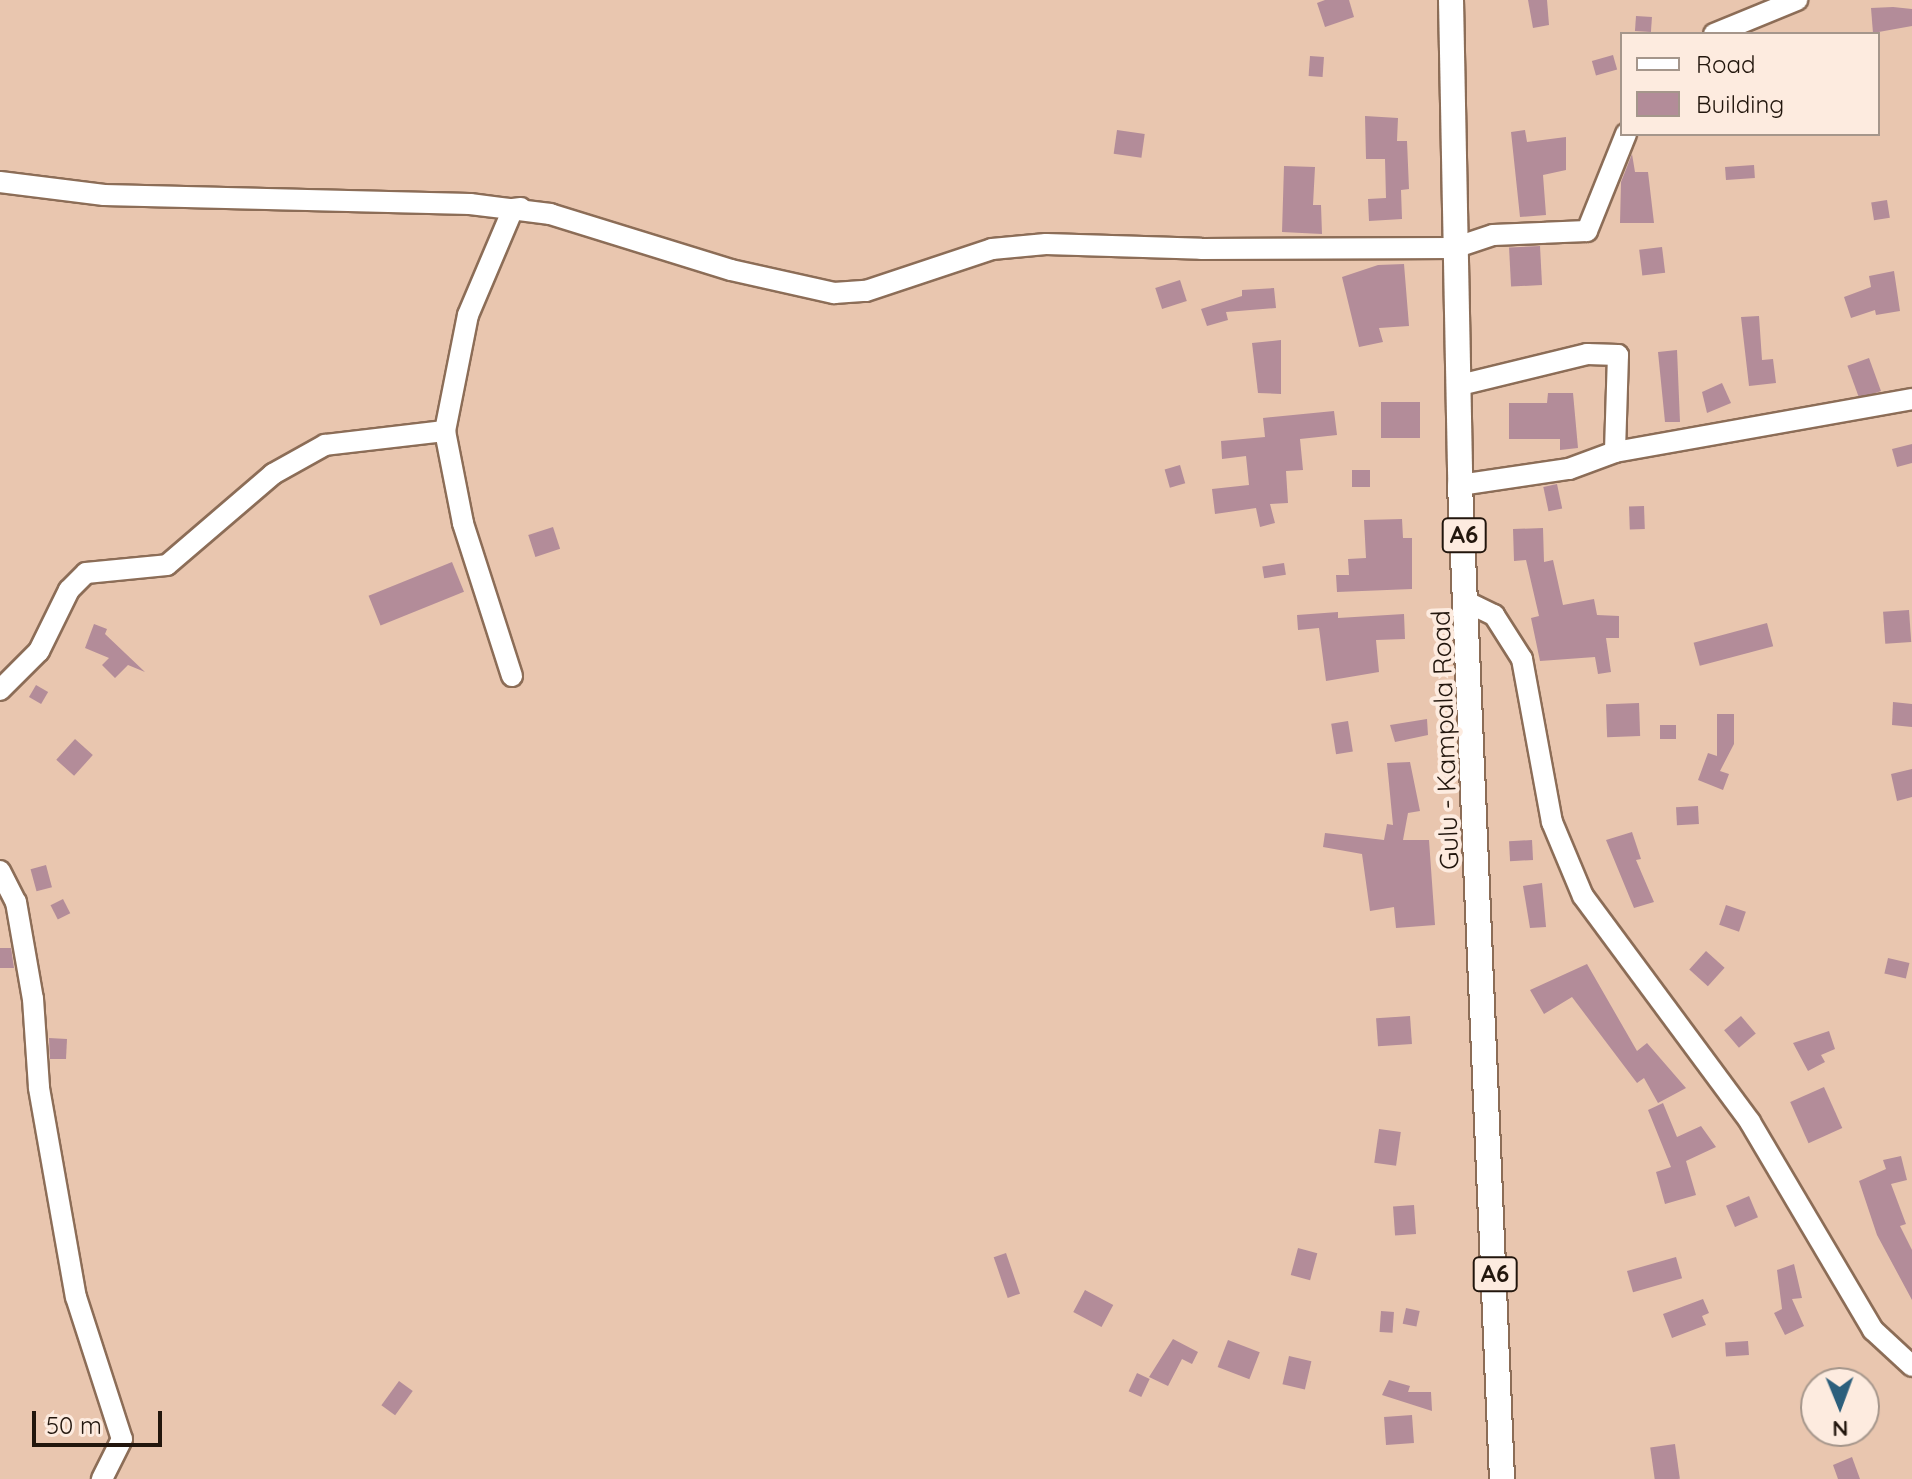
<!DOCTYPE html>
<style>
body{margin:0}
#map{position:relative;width:1912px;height:1479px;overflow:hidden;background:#e9c6af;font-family:Quicksand,sans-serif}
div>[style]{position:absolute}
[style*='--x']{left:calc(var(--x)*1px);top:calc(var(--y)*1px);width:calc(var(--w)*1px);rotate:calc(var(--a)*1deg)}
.building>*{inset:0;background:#b38c99;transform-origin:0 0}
.roads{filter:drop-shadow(2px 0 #8c6d57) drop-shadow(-2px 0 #8c6d57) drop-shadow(0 2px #8c6d57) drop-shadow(0 -2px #8c6d57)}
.minor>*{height:20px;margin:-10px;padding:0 10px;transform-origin:10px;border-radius:10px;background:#fff}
.major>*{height:24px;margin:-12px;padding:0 12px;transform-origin:12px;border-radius:12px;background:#fff}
span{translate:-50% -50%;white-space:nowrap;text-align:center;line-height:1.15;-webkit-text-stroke:8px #fdebdf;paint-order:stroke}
.shield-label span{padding:2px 6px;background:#fdebdf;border:2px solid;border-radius:6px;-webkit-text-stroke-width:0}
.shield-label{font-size:24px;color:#22160d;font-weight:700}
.street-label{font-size:26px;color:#22160d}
.legend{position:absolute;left:1620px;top:32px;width:260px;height:104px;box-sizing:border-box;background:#fdebdf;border:2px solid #a5968b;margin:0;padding:10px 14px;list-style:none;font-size:24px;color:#22160d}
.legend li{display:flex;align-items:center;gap:16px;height:40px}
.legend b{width:40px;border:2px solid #a5968b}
.north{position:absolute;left:1800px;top:1367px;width:80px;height:80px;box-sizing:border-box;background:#fdebdf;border:2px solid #a5968b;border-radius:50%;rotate:179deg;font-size:22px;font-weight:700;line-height:32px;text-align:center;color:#22160d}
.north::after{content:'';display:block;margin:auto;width:28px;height:36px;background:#2c5f7c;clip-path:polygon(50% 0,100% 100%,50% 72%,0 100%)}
.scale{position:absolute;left:32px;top:1411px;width:130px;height:36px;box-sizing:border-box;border:4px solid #22160d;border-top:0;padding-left:10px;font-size:24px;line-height:28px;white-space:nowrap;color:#22160d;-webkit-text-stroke:6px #fdebdf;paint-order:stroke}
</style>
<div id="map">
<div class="building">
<div style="clip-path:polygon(1325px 0,1349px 0,1354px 17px,1325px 27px,1317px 3px)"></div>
<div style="clip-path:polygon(1528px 0,1547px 0,1549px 25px,1533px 28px)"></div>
<div style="clip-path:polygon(1893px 7px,1912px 9px,1912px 26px,1873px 33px,1871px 8px)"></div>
<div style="left:1636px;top:16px;width:16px;height:15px;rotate:4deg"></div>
<div style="left:1613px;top:55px;width:15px;height:22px;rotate:74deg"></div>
<div style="left:1310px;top:56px;width:14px;height:20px;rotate:4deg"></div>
<div style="clip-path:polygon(1365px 116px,1398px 118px,1397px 141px,1407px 141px,1409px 189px,1401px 190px,1402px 219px,1369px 221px,1368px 199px,1386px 198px,1385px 159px,1366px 159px)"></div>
<div style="left:1117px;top:130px;width:28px;height:24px;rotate:8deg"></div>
<div style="clip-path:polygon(1525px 130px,1527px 142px,1566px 137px,1566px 170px,1543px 175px,1546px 215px,1520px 217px,1511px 132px)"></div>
<div style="clip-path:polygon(1632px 154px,1635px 172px,1648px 172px,1654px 223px,1620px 223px,1621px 182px)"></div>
<div style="left:1754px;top:165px;width:13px;height:29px;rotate:86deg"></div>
<div style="clip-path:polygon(1284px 166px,1315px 167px,1313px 205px,1321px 205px,1322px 234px,1282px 232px)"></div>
<div style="left:1887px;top:200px;width:18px;height:16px;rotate:81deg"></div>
<div style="left:1540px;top:246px;width:39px;height:31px;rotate:87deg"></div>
<div style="left:1662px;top:247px;width:26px;height:23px;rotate:83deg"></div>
<div style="clip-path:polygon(1404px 264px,1409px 326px,1379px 328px,1383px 342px,1359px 347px,1342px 277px,1378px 265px)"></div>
<div style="clip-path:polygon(1894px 271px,1900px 311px,1876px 315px,1875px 310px,1851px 318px,1844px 297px,1871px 287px,1869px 276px)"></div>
<div style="left:1180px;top:280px;width:22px;height:26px;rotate:72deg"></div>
<div style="clip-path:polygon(1274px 288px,1276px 308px,1226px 312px,1228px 320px,1207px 326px,1201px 309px,1242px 296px,1242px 290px)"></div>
<div style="clip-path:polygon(1759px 316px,1762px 360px,1773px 359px,1776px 383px,1749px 386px,1741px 317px)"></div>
<div style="clip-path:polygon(1281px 340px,1281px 394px,1258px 393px,1252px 343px)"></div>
<div style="clip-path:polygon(1677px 350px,1680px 422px,1665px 422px,1658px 352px)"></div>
<div style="left:1869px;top:358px;width:35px;height:23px;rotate:70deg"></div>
<div style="clip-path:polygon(1722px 383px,1731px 403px,1707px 413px,1702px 392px)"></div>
<div style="clip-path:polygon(1548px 393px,1573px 393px,1578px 448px,1560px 450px,1560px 439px,1509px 439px,1509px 403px,1547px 403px)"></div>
<div style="left:1381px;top:402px;width:39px;height:36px"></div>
<div style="clip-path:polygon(1334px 411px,1337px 435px,1300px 439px,1303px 470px,1286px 471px,1288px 503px,1270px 504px,1275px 523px,1260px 527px,1256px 508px,1215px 514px,1212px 489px,1249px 485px,1246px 456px,1222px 459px,1221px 441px,1265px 437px,1263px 418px)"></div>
<div style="clip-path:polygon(1912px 444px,1912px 463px,1897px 467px,1892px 449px)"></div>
<div style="left:1180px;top:465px;width:19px;height:16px;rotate:74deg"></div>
<div style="left:1370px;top:470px;width:17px;height:18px;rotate:90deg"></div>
<div style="left:1557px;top:484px;width:25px;height:14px;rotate:78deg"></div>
<div style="left:1644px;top:506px;width:23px;height:15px;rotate:88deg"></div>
<div style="clip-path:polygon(1402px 519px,1403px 538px,1412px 538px,1412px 589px,1337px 592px,1336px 575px,1349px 575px,1348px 559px,1366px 558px,1364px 520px)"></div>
<div style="left:553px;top:527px;width:23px;height:26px;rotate:72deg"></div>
<div style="clip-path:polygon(1543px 528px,1544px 562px,1553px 560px,1563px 605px,1594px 599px,1597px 615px,1619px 616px,1619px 638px,1606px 638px,1611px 672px,1598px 674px,1595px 657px,1540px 661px,1531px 618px,1539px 616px,1526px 560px,1514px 561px,1513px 529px)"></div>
<div style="left:452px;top:562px;width:32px;height:90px;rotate:68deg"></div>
<div style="left:1284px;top:563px;width:12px;height:22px;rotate:81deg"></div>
<div style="left:1909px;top:610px;width:32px;height:26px;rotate:86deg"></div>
<div style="clip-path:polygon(1338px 612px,1338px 618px,1404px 614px,1405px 639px,1376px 640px,1379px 672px,1326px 681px,1319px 628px,1298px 630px,1297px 615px)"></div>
<div style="left:1767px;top:623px;width:24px;height:76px;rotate:75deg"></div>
<div style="clip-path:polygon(94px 624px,107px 629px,105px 634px,145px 672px,128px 665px,115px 678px,102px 665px,109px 658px,85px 648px)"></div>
<div style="left:36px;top:685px;width:14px;height:14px;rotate:30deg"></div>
<div style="clip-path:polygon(1893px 702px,1912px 704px,1912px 727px,1892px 725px)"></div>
<div style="left:1639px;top:703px;width:33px;height:33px;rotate:88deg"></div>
<div style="clip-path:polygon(1717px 714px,1734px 714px,1734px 744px,1720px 771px,1729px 774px,1723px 790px,1698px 780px,1708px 753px,1717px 756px)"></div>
<div style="clip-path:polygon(1427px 719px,1428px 735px,1395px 742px,1390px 725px)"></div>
<div style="left:1348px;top:721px;width:31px;height:17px;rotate:81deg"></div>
<div style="left:1676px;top:725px;width:14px;height:16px;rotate:90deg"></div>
<div style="left:75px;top:739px;width:24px;height:28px;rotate:42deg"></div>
<div style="clip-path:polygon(1410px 762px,1420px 811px,1408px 813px,1403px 840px,1429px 840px,1435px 925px,1396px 928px,1394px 907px,1370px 911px,1362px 854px,1323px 847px,1325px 833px,1384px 840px,1387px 824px,1393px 825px,1387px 763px)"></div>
<div style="clip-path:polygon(1912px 769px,1912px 797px,1897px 801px,1891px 774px)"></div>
<div style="left:1698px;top:806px;width:18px;height:22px;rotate:87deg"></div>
<div style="clip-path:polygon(1632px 832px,1641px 859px,1636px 860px,1654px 902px,1634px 908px,1606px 840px)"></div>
<div style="left:1532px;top:840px;width:20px;height:23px;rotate:87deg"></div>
<div style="left:46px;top:865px;width:23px;height:16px;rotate:75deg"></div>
<div style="clip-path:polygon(1542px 883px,1546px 927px,1530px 928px,1523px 886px)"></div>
<div style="left:63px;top:899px;width:16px;height:14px;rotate:63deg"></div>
<div style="left:1726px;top:905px;width:21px;height:21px;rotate:19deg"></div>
<div style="clip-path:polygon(0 948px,11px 948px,14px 968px,0 968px)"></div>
<div style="left:1706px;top:951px;width:25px;height:25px;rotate:42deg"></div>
<div style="left:1888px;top:958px;width:22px;height:16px;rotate:13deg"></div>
<div style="clip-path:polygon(1587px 964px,1637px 1051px,1647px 1043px,1686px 1088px,1658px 1103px,1644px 1078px,1637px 1083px,1572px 997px,1544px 1014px,1530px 990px)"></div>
<div style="left:1410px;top:1016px;width:28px;height:34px;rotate:86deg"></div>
<div style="left:1741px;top:1016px;width:23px;height:22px;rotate:50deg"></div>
<div style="clip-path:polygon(1829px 1031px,1835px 1049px,1821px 1055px,1825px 1062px,1808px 1071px,1793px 1043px)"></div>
<div style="clip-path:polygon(49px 1038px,67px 1039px,66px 1059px,50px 1059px)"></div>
<div style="left:1824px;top:1087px;width:45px;height:37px;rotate:66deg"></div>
<div style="clip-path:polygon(1663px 1103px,1677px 1137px,1701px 1126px,1716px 1147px,1686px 1161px,1696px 1195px,1665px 1204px,1656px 1172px,1671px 1167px,1648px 1110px)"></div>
<div style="left:1379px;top:1129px;width:22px;height:34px;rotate:8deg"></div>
<div style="clip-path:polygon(1901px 1156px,1907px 1180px,1891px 1184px,1906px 1224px,1900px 1226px,1912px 1250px,1912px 1300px,1877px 1235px,1859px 1181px,1886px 1169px,1883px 1160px)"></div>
<div style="left:1749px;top:1196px;width:23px;height:25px;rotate:67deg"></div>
<div style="left:1414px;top:1205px;width:29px;height:21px;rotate:86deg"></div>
<div style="left:1298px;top:1248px;width:20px;height:28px;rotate:15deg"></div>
<div style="left:1006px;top:1253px;width:43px;height:13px;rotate:71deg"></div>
<div style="left:1676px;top:1257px;width:22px;height:51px;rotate:74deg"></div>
<div style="clip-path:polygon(1794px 1264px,1802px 1298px,1792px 1299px,1804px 1326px,1785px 1335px,1774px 1313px,1782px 1309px,1777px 1270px)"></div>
<div style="left:1085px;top:1290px;width:32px;height:25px;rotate:28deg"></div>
<div style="clip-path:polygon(1703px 1299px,1709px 1313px,1702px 1316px,1706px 1325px,1672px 1338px,1663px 1314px)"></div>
<div style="left:1406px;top:1308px;width:14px;height:16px;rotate:12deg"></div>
<div style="left:1381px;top:1311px;width:13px;height:21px;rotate:4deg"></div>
<div style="clip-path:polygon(1173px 1339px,1198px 1352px,1192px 1364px,1182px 1359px,1168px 1386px,1149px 1377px)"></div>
<div style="left:1228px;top:1340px;width:34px;height:29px;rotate:21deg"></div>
<div style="left:1748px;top:1341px;width:14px;height:23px;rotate:86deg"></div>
<div style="left:1289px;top:1356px;width:23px;height:29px;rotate:13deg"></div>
<div style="left:1137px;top:1373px;width:14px;height:20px;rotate:25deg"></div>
<div style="clip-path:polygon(1389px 1380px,1410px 1386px,1408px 1392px,1431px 1392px,1432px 1411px,1382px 1395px)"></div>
<div style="left:399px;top:1381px;width:17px;height:30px;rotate:36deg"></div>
<div style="left:1412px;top:1415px;width:28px;height:28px;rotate:86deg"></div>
<div style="left:1675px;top:1444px;width:35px;height:25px;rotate:82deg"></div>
<div style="clip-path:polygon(1852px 1457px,1860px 1479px,1838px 1479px,1833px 1465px)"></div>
</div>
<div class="roads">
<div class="minor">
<div style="--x:1714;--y:34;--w:90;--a:-22.3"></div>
<div style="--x:0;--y:182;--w:105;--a:7.1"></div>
<div style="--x:104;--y:195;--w:366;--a:1.4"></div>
<div style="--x:470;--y:204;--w:81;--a:7.1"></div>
<div style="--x:550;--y:214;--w:189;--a:17.2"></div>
<div style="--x:731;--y:270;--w:106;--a:12.6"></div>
<div style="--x:834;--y:293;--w:32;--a:-4"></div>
<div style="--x:866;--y:291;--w:133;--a:-18.4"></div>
<div style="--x:992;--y:249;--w:54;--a:-5.3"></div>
<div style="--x:1046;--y:244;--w:155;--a:1.8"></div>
<div style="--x:1201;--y:249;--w:253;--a:-0.2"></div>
<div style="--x:1454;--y:248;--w:41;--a:-18.4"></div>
<div style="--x:1493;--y:235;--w:94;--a:-2.4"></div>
<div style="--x:1587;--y:231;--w:105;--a:-68.1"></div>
<div style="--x:1460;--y:385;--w:131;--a:-13.7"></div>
<div style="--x:1587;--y:354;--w:31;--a:2"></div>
<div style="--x:1618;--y:355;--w:97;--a:91.8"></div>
<div style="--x:1460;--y:485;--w:110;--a:-8.4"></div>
<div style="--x:1569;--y:469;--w:49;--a:-20.3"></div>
<div style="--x:1615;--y:452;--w:302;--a:-10.1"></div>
<div style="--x:1469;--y:603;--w:28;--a:26"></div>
<div style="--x:1494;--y:615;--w:52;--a:57.5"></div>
<div style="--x:1522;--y:659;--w:166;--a:79.6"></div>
<div style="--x:1552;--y:822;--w:80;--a:67.3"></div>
<div style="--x:1583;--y:896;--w:281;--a:53.5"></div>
<div style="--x:1750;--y:1122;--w:242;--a:59.4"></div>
<div style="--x:1873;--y:1330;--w:53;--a:42.7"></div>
<div style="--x:512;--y:676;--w:161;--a:-107.8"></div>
<div style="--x:463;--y:523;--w:94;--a:-101.1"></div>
<div style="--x:445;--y:431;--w:118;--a:-78.8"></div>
<div style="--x:468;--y:315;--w:115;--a:-67"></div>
<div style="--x:513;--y:209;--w:8;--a:-7"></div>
<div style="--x:0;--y:690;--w:55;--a:-45"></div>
<div style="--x:39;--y:651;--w:68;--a:-63.8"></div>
<div style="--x:69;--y:590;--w:24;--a:-45"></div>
<div style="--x:86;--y:573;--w:81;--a:-5.6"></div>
<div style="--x:167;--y:565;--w:140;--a:-40.6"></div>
<div style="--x:273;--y:474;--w:60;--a:-29.1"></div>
<div style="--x:325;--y:445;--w:121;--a:-6.7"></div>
<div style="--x:0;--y:871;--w:35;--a:63"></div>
<div style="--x:16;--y:902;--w:98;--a:80.1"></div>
<div style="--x:33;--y:999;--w:89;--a:86.1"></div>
<div style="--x:39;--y:1088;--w:212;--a:80"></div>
<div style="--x:76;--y:1297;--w:149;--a:72.1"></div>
<div style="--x:122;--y:1439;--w:45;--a:116.6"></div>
</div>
<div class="major">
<div style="--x:1451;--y:0;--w:485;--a:88.9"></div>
<div style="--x:1460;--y:485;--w:995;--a:87.58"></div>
</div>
</div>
<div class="shield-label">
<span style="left:1464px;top:535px">A6</span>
<span style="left:1495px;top:1274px">A6</span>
</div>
<div class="street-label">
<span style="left:1445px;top:740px;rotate:-92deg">Gulu - Kampala Road</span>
</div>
<ul class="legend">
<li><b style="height:10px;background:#fff"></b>Road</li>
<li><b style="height:22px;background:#b38c99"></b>Building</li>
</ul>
<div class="north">N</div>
<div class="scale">50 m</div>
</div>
